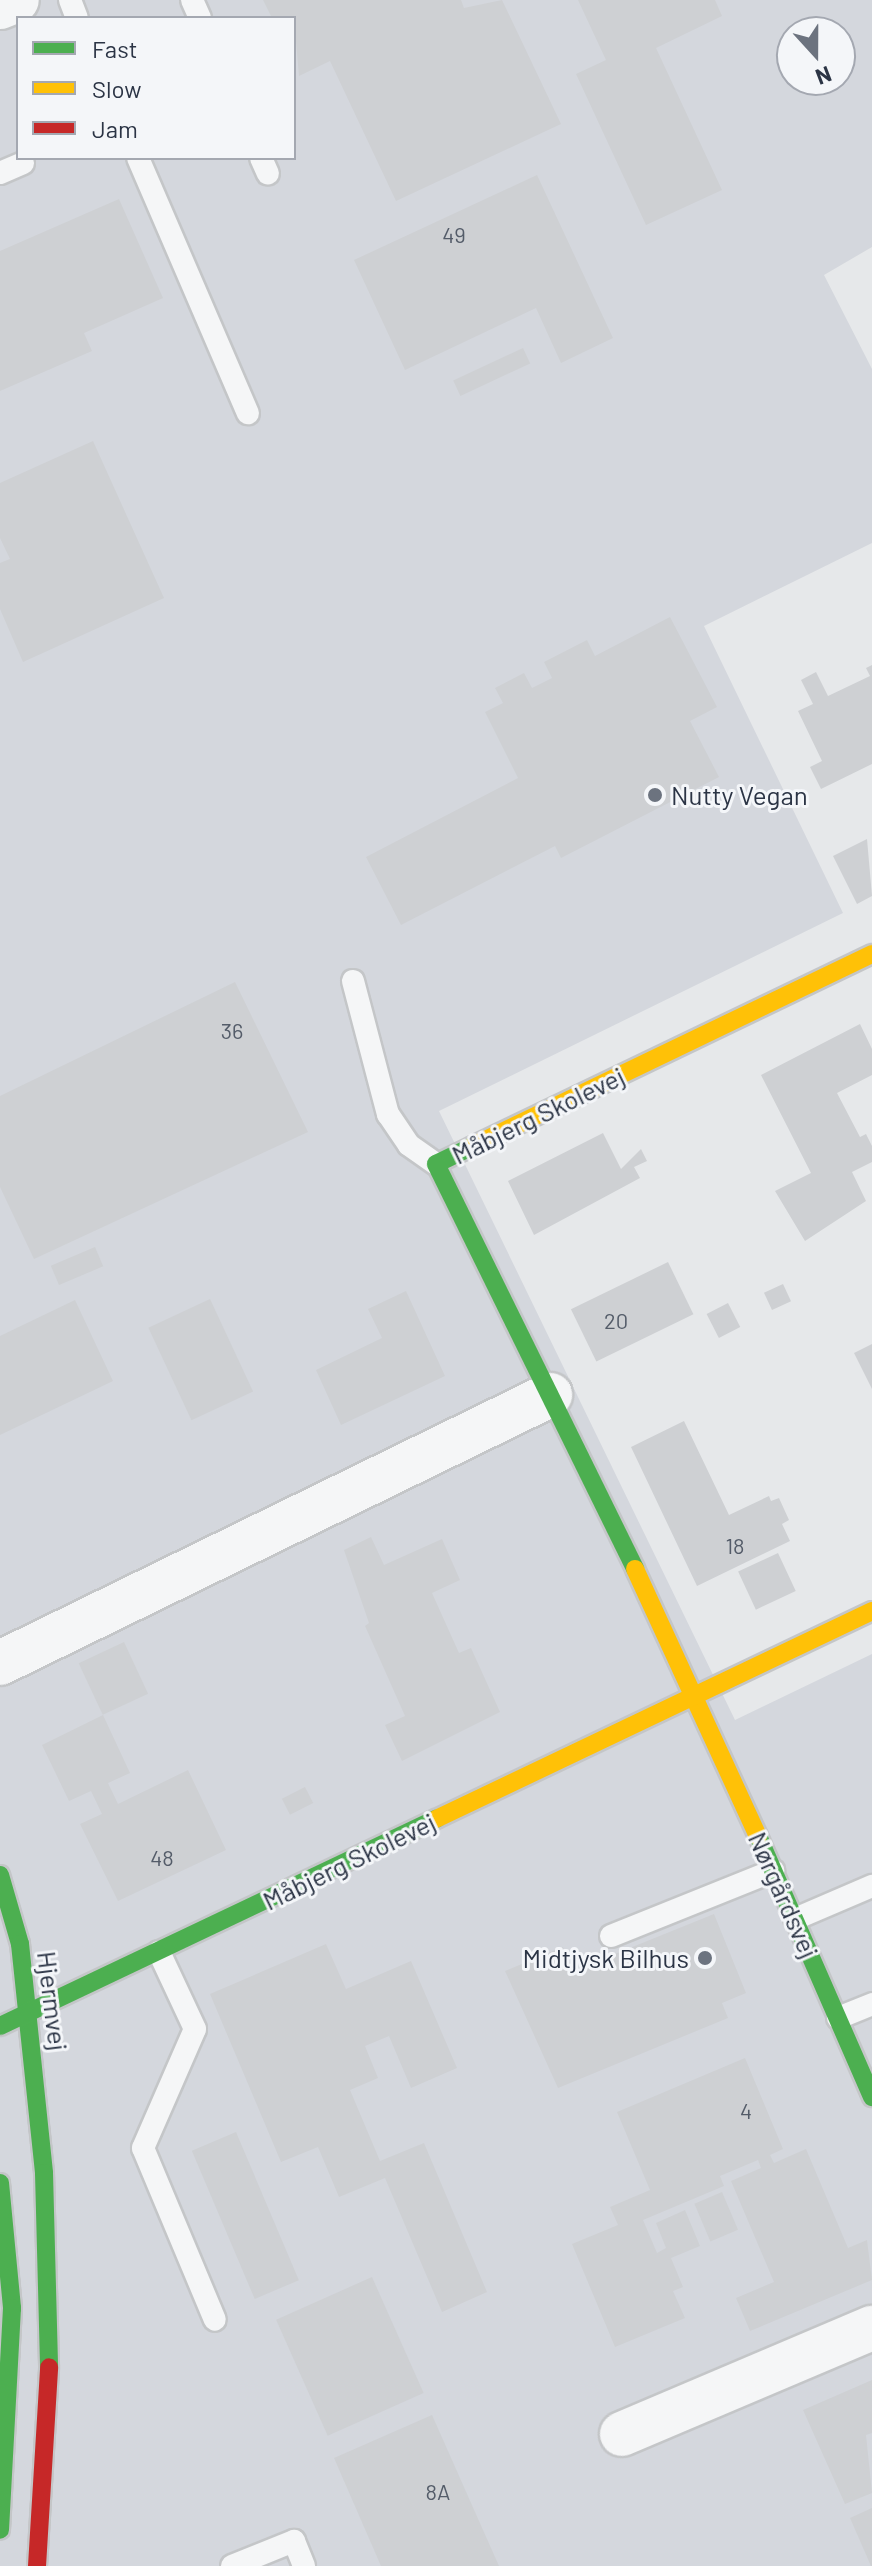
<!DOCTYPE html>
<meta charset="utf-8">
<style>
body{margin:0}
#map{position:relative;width:872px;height:2566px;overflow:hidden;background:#e6e8ea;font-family:Barlow,sans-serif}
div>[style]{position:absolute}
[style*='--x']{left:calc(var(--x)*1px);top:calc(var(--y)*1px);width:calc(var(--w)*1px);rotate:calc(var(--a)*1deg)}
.built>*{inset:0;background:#d4d7dd}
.building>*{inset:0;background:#ced0d3;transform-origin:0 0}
.roads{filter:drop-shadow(2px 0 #c4c6c8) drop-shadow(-2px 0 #c4c6c8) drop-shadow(0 2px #c4c6c8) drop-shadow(0 -2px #c4c6c8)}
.lane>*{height:22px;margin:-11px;padding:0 11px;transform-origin:11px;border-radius:11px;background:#f5f6f7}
.street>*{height:44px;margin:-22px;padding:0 22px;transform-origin:22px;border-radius:22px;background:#f5f6f7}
.fast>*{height:18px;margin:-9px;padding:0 9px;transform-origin:9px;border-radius:9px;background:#4caf50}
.slow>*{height:18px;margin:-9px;padding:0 9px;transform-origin:9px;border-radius:9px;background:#ffc107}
.jam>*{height:18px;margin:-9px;padding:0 9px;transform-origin:9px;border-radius:9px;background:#c62828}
.dots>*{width:22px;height:22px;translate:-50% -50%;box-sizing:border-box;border:4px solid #f4f6f9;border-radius:50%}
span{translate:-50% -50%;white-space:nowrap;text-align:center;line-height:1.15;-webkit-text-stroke:6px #f4f6f9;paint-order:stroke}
.number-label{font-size:22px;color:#545c69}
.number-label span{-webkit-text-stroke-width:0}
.poi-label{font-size:26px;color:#2b3445}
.left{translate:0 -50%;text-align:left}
.right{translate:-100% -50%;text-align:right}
.street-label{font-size:26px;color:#2b3445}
.legend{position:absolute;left:16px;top:16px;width:280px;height:144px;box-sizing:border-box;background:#f4f6f9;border:2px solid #a4a8b1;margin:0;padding:10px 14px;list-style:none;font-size:24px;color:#2b3445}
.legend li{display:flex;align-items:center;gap:16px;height:40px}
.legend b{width:40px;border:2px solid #a4a8b1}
.north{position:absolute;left:776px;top:16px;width:80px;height:80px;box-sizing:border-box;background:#f4f6f9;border:2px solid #a4a8b1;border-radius:50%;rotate:159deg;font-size:22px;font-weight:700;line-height:32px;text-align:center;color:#2b3445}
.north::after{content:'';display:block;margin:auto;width:28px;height:36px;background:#6c737f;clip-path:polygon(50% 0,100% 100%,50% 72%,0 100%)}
</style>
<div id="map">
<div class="built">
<div style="clip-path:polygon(evenodd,0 0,872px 0,872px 247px,824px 275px,872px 369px,872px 543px,704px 626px,843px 913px,439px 1111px,735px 1720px,872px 1654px,872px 2566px,0 2566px,0 0,18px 18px,294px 18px,294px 158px,18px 158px,18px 18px,0 0,792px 32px,840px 32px,840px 80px,792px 80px,792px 32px)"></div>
</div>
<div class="building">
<div style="clip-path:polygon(263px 0,461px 0,464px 8px,502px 0,561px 124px,396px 201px,330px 61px,299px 76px,294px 18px,272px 18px)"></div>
<div style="clip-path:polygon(578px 0,715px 0,722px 16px,656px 48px,722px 190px,646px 225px,576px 74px,606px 60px)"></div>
<div style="clip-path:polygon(537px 175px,613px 338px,561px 363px,536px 308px,405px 370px,354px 260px)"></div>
<div style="clip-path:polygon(119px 199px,163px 298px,84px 333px,92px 351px,0 391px,0 251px)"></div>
<div style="left:523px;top:348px;width:17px;height:77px;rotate:65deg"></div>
<div style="clip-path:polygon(93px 441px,164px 598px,23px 662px,0 609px,0 563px,10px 559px,0 538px,0 483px)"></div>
<div style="clip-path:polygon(670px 617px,717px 707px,690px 721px,719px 777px,561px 858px,555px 846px,401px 925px,366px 857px,518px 778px,485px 712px,503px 703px,495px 688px,524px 673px,532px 688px,552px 678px,544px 662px,587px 640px,595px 656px)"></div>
<div style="clip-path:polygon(872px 665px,872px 764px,821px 789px,810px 767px,822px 761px,798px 711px,813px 704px,801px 680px,816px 672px,828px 696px,870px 676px,866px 668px)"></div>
<div style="clip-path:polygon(867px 839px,872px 896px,857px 904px,833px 856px)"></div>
<div style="clip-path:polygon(235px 982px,308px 1132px,34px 1259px,0 1187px,0 1096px)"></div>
<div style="clip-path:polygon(860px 1024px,872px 1049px,872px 1075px,837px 1093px,860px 1137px,866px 1134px,872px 1146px,872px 1162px,852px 1172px,866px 1201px,805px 1241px,775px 1191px,811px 1173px,761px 1075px)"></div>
<div style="clip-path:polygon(603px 1133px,621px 1169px,641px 1149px,647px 1161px,634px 1167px,640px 1178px,534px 1235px,508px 1181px)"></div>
<div style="left:95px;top:1247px;width:21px;height:48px;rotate:67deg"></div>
<div style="left:668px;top:1262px;width:58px;height:108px;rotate:64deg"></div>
<div style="left:783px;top:1284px;width:19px;height:21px;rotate:65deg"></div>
<div style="clip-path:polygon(406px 1291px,445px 1376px,341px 1425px,316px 1370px,382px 1338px,368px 1309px)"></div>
<div style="left:210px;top:1299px;width:102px;height:68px;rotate:65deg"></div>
<div style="clip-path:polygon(75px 1300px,113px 1381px,0 1435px,0 1336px)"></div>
<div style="left:728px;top:1303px;width:27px;height:24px;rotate:63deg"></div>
<div style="clip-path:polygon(872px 1344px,872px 1389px,854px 1353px)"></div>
<div style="clip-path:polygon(684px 1421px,729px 1515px,769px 1496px,771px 1501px,779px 1498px,789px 1520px,782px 1524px,790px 1541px,697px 1586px,631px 1447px)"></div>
<div style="clip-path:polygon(371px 1537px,384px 1565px,442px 1539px,460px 1580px,432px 1593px,459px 1653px,471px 1648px,500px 1712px,402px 1761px,385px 1725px,405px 1716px,365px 1626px,369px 1623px,344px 1550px)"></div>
<div style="left:778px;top:1553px;width:42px;height:44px;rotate:65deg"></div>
<div style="left:124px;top:1642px;width:57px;height:50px;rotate:65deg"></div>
<div style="clip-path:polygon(103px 1715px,130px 1773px,108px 1783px,118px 1804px,188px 1770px,226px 1850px,118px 1901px,80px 1824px,102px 1814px,91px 1791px,69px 1801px,42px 1745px)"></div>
<div style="left:305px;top:1787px;width:18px;height:26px;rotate:63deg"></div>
<div style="clip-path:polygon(714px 1914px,746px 1993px,722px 2003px,728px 2018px,558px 2088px,505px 1971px,563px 1947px,573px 1971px)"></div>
<div style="clip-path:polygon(326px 1944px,346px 1989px,411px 1961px,457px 2068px,411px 2088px,389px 2036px,365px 2046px,378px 2078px,350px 2090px,380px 2161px,424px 2143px,487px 2292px,442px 2312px,385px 2178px,339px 2197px,318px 2147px,281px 2162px,210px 1994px)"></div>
<div style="clip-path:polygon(745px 2058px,783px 2149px,770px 2155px,774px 2163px,806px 2149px,848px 2248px,867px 2240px,872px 2280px,750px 2331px,736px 2298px,774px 2282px,731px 2181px,761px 2168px,758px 2160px,720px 2176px,724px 2186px,643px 2220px,657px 2253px,666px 2248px,656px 2223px,685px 2210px,700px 2246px,671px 2258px,683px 2287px,673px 2291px,685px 2318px,615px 2347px,572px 2244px,618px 2225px,610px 2207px,650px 2190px,617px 2112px)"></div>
<div style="left:236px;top:2132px;width:161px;height:48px;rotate:67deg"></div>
<div style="left:722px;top:2192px;width:41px;height:30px;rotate:67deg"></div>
<div style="left:372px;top:2277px;width:127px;height:105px;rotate:66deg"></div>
<div style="clip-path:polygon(872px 2380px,872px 2433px,866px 2435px,872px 2493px,845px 2504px,803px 2410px)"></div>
<div style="clip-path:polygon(432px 2415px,499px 2566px,381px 2566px,334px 2458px)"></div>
<div style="clip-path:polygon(872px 2508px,872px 2566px,871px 2566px,850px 2518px)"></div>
</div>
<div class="roads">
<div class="lane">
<div style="--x:70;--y:0;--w:19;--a:69"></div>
<div style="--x:192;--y:0;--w:20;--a:66"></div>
<div style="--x:138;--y:158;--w:278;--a:66.7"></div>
<div style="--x:261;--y:158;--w:17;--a:66"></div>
<div style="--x:0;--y:173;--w:25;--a:-23"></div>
<div style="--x:353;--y:981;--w:138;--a:75.3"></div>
<div style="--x:388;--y:1114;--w:37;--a:56"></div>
<div style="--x:409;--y:1145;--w:33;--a:35"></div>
<div style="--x:795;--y:1919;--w:84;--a:-23.2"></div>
<div style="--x:611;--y:1936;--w:175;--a:-21.9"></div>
<div style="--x:159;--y:1952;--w:85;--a:64.9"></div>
<div style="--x:195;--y:2029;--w:130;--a:113.6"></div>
<div style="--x:143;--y:2148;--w:186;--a:67.3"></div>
<div style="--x:838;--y:2018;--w:37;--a:-22"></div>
<div style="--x:232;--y:2566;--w:67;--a:-22"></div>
<div style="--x:294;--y:2541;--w:27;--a:68"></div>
</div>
<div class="street">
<div style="--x:0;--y:7;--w:18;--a:-22"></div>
<div style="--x:0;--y:1663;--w:612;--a:-25.98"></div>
<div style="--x:622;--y:2434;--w:272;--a:-23"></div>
</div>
<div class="fast">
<div style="--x:473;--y:1146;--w:41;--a:154.1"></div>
<div style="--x:436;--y:1164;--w:451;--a:63.8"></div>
<div style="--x:758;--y:1836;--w:285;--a:66.4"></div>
<div style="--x:0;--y:1875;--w:72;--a:73.8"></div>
<div style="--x:20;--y:1944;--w:230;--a:84"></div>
<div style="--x:44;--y:2173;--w:194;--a:88.5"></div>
<div style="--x:0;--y:2026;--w:483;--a:-25.4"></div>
<div style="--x:0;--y:2183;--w:126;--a:84.5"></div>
<div style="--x:12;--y:2308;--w:222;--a:93.1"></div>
</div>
<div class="slow">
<div style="--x:473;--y:1146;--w:443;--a:-25.7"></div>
<div style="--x:635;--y:1569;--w:294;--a:65.3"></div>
<div style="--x:436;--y:1819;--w:483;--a:-25.5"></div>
</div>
<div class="jam">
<div style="--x:37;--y:2566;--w:199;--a:-86.5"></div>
</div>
</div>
<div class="dots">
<div style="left:655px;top:795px;background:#6c737f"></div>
<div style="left:705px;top:1958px;background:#6c737f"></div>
</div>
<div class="number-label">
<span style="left:454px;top:235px">49</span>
<span style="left:232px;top:1031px">36</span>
<span style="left:616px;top:1321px">20</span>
<span style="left:735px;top:1546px">18</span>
<span style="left:162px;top:1858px">48</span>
<span style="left:746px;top:2111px">4</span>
<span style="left:438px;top:2492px">8A</span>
</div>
<div class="poi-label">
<span class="left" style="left:671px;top:795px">Nutty Vegan</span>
<span class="right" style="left:689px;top:1958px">Midtjysk Bilhus</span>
</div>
<div class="street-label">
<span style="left:538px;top:1115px;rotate:-26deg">Måbjerg Skolevej</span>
<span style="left:349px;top:1861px;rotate:-26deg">Måbjerg Skolevej</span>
<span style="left:784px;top:1895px;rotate:66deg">Nørgårdsvej</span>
<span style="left:53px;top:2001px;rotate:83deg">Hjermvej</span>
</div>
<ul class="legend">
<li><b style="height:10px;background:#4caf50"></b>Fast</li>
<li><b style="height:10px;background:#ffc107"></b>Slow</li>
<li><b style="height:10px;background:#c62828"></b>Jam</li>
</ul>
<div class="north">N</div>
</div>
